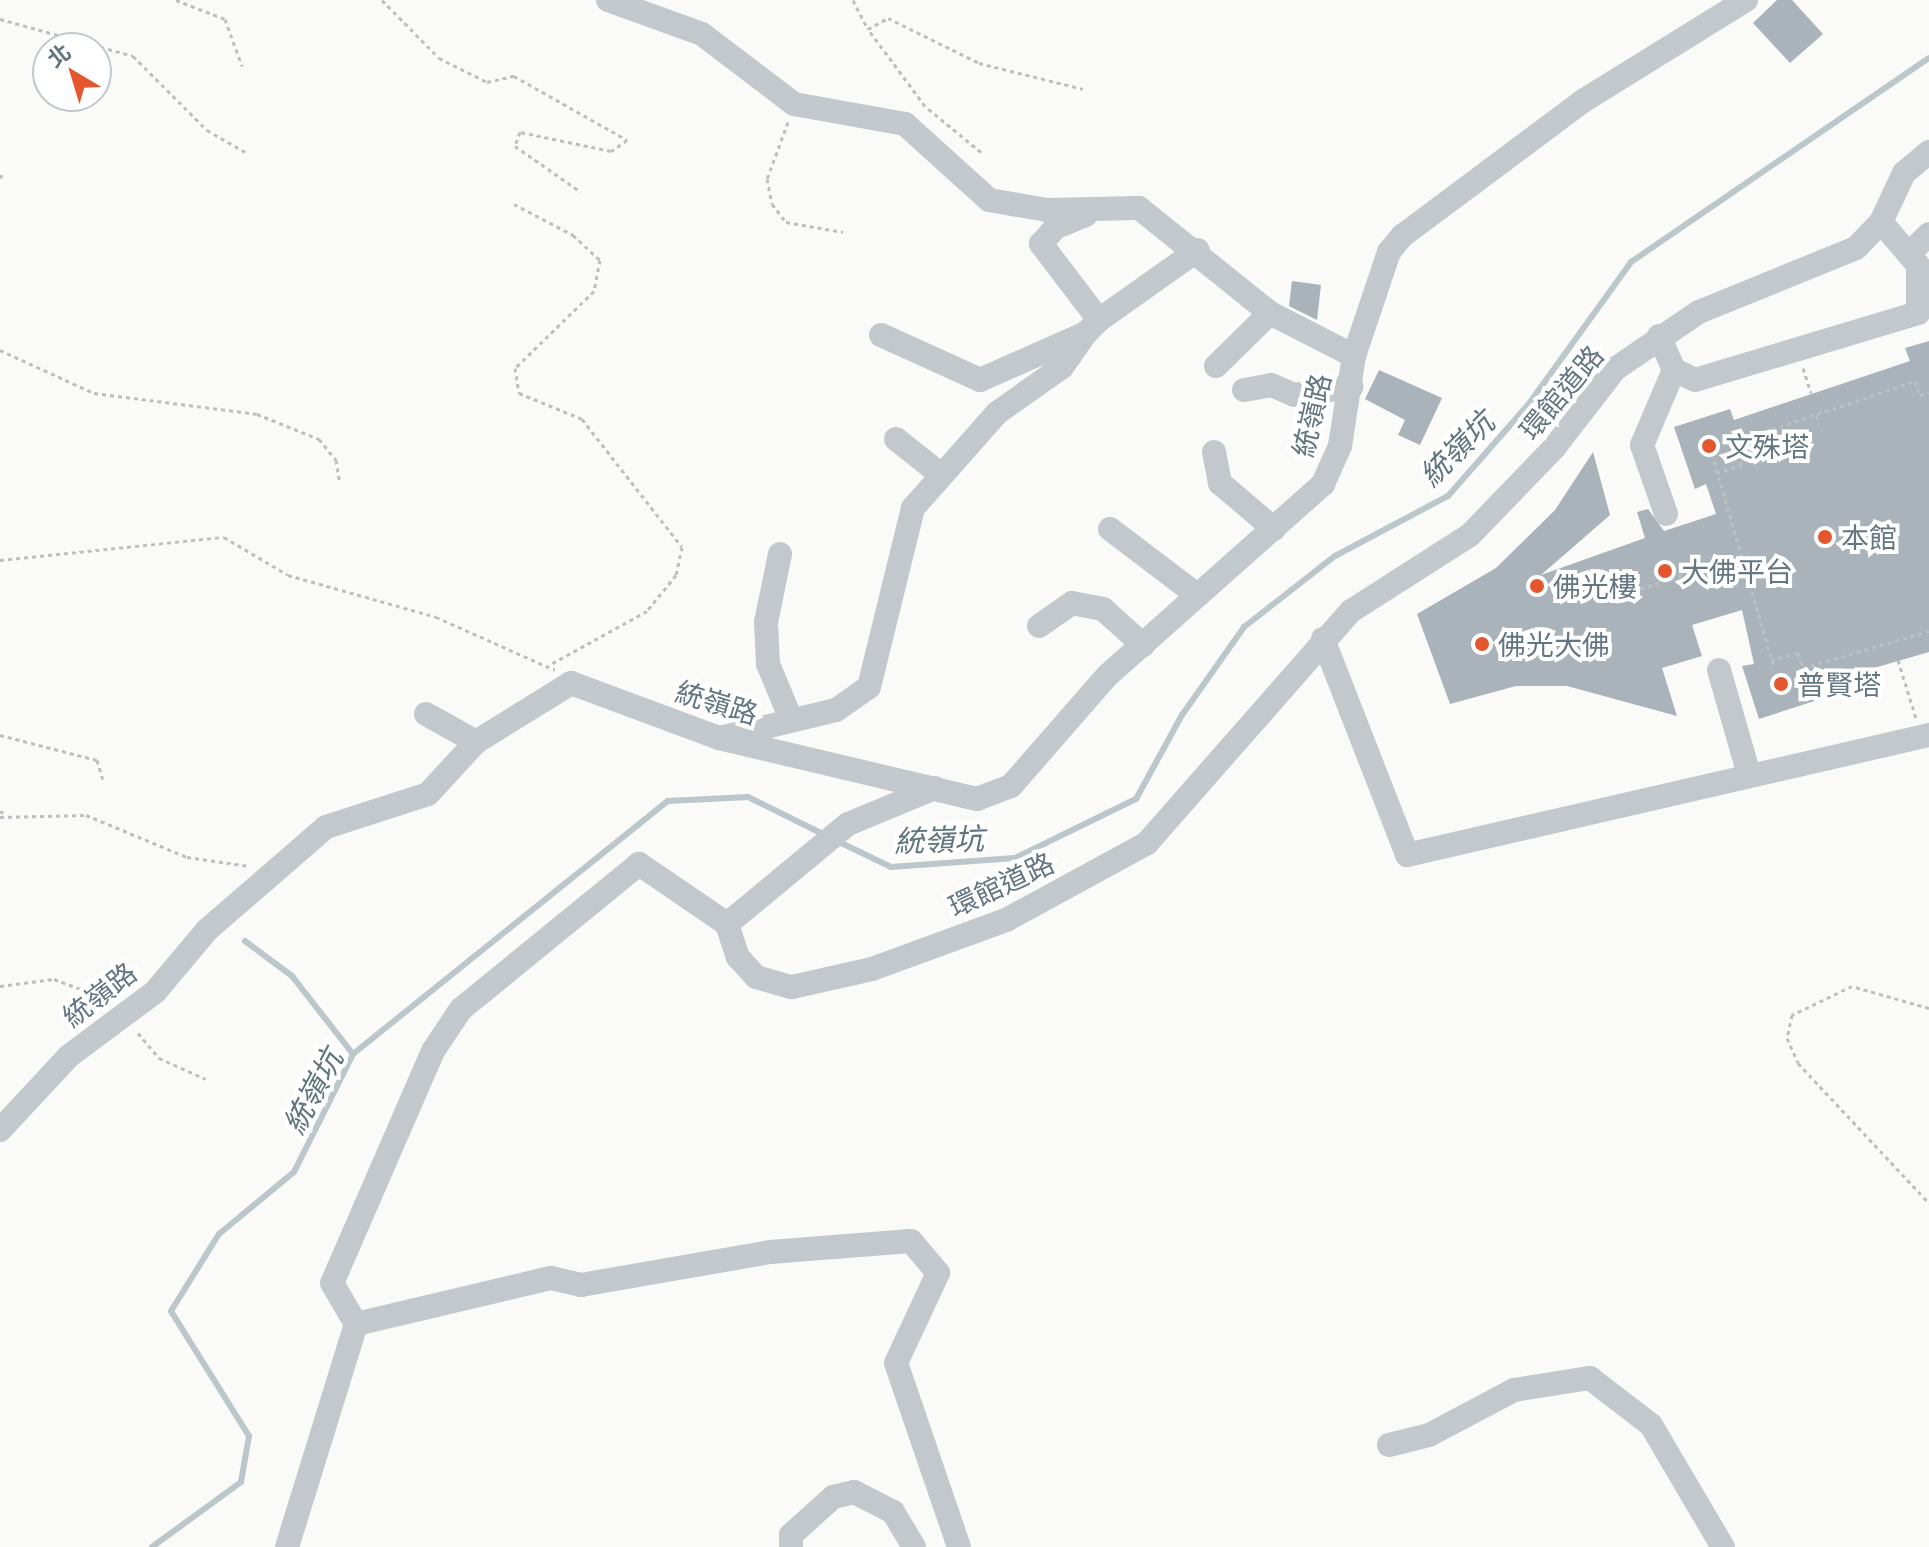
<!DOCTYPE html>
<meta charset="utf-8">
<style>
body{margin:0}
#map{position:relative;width:1929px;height:1547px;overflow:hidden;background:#fafaf8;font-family:"Exo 2","Noto Sans TC",sans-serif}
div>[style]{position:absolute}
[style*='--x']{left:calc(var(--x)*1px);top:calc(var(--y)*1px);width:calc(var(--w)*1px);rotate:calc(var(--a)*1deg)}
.stream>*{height:6px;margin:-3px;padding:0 3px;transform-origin:3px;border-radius:3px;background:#bbc7cb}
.building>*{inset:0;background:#aab3b9}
.path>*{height:3px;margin-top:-1.5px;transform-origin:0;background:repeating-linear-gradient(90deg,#bbbfc2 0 4px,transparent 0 8px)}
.minor>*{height:24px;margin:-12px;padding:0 12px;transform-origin:12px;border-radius:12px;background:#c3c8cc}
.dots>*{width:22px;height:22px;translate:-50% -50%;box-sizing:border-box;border:4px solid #fff;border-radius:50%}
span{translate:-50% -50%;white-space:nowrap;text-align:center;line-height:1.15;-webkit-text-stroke:8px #fff;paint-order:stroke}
.street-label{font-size:28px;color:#657683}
.poi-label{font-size:28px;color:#657683}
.left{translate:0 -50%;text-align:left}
.water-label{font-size:30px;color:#60757c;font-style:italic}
.north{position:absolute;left:32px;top:32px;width:80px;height:80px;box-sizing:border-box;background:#fff;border:2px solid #c1c8cd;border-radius:50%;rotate:322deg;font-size:22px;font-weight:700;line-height:32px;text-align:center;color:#657683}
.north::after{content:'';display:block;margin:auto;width:28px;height:36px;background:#e4572e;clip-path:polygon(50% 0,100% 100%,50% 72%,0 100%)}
</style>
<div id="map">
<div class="stream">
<div style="--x:837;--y:841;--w:60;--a:25.7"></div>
<div style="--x:891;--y:867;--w:124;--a:-4.2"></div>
<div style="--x:1015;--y:858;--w:135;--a:-26"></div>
<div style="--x:1136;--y:799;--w:96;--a:-61.3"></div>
<div style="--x:1182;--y:715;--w:108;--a:-54.8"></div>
<div style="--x:1244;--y:627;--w:115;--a:-38"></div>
<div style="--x:1335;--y:556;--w:128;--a:-28"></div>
<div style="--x:1448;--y:496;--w:121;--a:-48.7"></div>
<div style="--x:1528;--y:405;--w:176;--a:-54.2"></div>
<div style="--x:1631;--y:262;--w:361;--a:-34.4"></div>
<div style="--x:245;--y:941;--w:59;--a:36.7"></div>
<div style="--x:292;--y:976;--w:99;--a:52"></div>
<div style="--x:152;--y:1547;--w:110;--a:-36.1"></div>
<div style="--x:241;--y:1482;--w:47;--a:-80.1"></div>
<div style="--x:249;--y:1436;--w:147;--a:-122"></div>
<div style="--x:171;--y:1311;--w:91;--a:-58.1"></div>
<div style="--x:219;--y:1234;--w:97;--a:-39.6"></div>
<div style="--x:294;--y:1172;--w:132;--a:-63.4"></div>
<div style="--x:353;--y:1054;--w:404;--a:-38.8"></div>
<div style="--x:668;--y:801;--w:80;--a:-2.9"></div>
<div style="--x:748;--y:797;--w:88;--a:26.3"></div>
</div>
<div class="building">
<div style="clip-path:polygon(1777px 0,1792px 0,1823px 34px,1790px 63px,1753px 23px)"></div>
<div style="clip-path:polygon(1292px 281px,1321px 285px,1317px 320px,1289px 306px)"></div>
<div style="clip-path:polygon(1929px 341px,1929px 652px,1819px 684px,1824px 698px,1759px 719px,1742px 666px,1754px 664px,1742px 610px,1692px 625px,1702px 656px,1662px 668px,1677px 716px,1567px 686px,1516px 686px,1450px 704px,1417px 614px,1496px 568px,1555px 510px,1593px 452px,1610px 515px,1541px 575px,1645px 538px,1637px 512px,1648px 509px,1664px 531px,1716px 514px,1706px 484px,1695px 489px,1674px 427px,1730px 409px,1734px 420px,1910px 361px,1905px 348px)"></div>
<div style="clip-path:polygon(1379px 370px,1442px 398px,1420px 445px,1398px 435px,1405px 420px,1365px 399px)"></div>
</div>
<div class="path">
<div style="--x:176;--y:0;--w:53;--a:21.2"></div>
<div style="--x:225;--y:19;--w:50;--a:70.1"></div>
<div style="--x:382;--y:0;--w:81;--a:45.5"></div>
<div style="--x:439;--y:58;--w:54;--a:26.6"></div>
<div style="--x:487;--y:82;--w:28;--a:-13"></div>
<div style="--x:514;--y:76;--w:130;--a:29.5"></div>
<div style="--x:627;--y:140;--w:19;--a:145"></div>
<div style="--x:611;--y:151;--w:93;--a:-168.2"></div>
<div style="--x:520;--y:132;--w:15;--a:110"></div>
<div style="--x:515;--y:146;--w:80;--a:34.9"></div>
<div style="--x:853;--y:0;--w:33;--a:63"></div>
<div style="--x:0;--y:19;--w:138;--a:15.5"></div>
<div style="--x:133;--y:56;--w:105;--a:45"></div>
<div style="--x:207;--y:130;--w:44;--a:30.1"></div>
<div style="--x:788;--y:122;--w:61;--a:110.2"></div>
<div style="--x:767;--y:179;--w:25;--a:79"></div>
<div style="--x:772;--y:204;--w:23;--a:52"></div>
<div style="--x:786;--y:222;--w:58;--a:10"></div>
<div style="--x:981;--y:152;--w:72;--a:-140.6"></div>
<div style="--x:925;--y:106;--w:96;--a:-126.5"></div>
<div style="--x:868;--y:29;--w:23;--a:-29"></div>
<div style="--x:888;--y:18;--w:102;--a:26.3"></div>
<div style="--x:979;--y:63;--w:107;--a:14"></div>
<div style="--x:0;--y:178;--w:4;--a:-56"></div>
<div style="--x:514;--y:204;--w:67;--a:27.7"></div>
<div style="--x:573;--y:235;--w:37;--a:43"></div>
<div style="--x:600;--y:260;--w:32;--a:101"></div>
<div style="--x:594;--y:291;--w:110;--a:135.7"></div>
<div style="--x:515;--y:368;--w:25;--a:81"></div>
<div style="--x:519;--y:393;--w:68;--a:22.4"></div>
<div style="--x:582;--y:419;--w:162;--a:52"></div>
<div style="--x:682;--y:547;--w:29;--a:102"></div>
<div style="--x:676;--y:575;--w:46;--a:128.9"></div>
<div style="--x:647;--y:611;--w:112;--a:151.1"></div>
<div style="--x:0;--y:350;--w:103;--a:24.6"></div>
<div style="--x:94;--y:393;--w:164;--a:7.3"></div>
<div style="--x:257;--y:414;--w:67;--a:22"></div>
<div style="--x:319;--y:439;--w:27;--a:51"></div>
<div style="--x:336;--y:460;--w:20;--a:81"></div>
<div style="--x:1803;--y:368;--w:26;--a:72"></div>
<div style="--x:1816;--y:415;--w:10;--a:73"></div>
<div style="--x:1714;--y:461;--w:216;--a:73.8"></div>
<div style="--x:1716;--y:473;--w:27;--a:-17"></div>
<div style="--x:1742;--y:465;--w:24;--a:-109"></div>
<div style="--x:1734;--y:442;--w:191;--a:-18.6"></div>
<div style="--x:1915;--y:381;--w:15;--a:70"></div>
<div style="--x:1920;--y:395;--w:9;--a:-18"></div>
<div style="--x:0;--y:560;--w:225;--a:-5.9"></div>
<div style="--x:224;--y:537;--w:74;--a:30.7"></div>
<div style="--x:288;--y:575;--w:154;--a:15.8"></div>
<div style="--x:436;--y:617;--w:130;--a:24"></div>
<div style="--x:1610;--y:599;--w:145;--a:-18.4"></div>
<div style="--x:1771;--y:660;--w:28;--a:-15"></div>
<div style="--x:1798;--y:653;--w:16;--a:72"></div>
<div style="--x:1803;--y:668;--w:131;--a:-16.4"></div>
<div style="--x:1898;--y:660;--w:61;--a:72.8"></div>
<div style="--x:0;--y:735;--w:100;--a:14.5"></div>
<div style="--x:97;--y:760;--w:21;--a:73"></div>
<div style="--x:0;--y:811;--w:8;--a:30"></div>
<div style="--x:0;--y:817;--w:86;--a:-1.3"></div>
<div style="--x:86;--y:815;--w:109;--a:22.6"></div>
<div style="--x:187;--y:857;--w:63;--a:8.3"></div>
<div style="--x:0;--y:986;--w:54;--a:-7.4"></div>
<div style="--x:54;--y:979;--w:60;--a:20.6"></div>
<div style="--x:1929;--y:1008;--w:80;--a:-164.1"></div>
<div style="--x:1852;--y:986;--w:67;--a:154.2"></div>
<div style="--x:1792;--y:1015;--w:24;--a:102"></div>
<div style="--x:1787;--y:1038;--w:27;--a:66"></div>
<div style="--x:1798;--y:1063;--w:192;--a:46.9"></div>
<div style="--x:138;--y:1033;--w:33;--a:50"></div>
<div style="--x:159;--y:1058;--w:51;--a:24.1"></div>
</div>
<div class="minor">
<div style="--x:608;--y:0;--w:100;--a:19.9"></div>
<div style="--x:702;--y:34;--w:116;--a:37.3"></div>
<div style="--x:794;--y:104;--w:113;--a:10.2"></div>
<div style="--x:905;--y:124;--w:113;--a:42.1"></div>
<div style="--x:989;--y:200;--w:59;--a:9.8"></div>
<div style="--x:1047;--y:210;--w:92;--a:-1.2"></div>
<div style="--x:1139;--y:208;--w:168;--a:38.7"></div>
<div style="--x:1270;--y:313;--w:94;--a:27.1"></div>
<div style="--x:1910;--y:253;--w:27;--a:-45"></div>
<div style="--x:1099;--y:320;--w:121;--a:-35.3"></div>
<div style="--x:881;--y:335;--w:109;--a:24.4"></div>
<div style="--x:980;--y:380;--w:116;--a:-23.9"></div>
<div style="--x:1086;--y:333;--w:18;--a:-45"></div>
<div style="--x:1099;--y:320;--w:96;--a:-127.3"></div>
<div style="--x:1041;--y:244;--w:23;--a:-49"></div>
<div style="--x:1056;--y:227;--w:32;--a:-22"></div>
<div style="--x:1659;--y:336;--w:37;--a:66"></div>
<div style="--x:1674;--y:370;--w:23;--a:25"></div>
<div style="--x:1695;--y:380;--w:233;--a:-16.7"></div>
<div style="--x:1918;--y:313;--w:48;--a:-90"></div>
<div style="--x:1918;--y:265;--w:57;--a:-130.7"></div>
<div style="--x:1216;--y:366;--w:76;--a:-44.5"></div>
<div style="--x:1244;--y:390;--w:27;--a:-10"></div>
<div style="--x:1271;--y:385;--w:25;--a:23"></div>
<div style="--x:1294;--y:395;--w:58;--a:-8"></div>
<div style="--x:896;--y:439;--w:56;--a:38.5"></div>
<div style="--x:1214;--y:452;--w:32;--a:79"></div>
<div style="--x:1220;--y:483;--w:71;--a:40.4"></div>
<div style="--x:1666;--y:514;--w:73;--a:-109.2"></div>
<div style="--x:1642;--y:445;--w:82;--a:-66.9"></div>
<div style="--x:1110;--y:529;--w:109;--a:37.2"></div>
<div style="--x:780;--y:554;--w:69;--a:101.6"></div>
<div style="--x:766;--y:622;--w:42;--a:87.3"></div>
<div style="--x:768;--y:664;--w:57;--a:67.5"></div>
<div style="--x:1039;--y:626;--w:40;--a:-34.9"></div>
<div style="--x:1072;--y:603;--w:32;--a:11"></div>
<div style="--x:1103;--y:609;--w:54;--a:42"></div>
<div style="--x:1323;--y:639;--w:232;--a:68.7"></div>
<div style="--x:1407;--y:855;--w:536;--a:-12.95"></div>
<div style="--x:1719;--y:670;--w:105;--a:74"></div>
<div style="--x:426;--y:714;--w:57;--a:29.2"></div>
<div style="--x:720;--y:738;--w:119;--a:-13.6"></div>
<div style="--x:836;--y:710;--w:40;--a:-34.9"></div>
<div style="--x:869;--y:687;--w:184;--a:-76.2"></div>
<div style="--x:913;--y:508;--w:127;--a:-48.5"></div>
<div style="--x:997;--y:413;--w:80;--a:-35.3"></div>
<div style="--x:1062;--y:367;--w:42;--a:-54.8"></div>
<div style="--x:935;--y:788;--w:94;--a:157.5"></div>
<div style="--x:848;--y:824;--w:157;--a:140.4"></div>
<div style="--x:727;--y:924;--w:35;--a:72"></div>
<div style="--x:738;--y:957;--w:27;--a:48"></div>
<div style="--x:756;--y:977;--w:37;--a:16"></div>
<div style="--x:792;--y:987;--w:82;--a:-12.7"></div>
<div style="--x:872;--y:969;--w:143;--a:-20.1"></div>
<div style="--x:1006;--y:920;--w:161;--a:-28.6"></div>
<div style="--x:1147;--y:843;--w:309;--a:-48.7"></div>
<div style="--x:1351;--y:611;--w:141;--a:-32.6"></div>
<div style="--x:1470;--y:535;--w:121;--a:-46"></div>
<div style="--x:1554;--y:448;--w:100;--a:-52.3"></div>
<div style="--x:1615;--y:369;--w:102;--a:-34.2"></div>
<div style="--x:1699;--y:312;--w:170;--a:-22.2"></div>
<div style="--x:1856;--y:248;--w:36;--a:-46"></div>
<div style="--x:1881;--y:222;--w:54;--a:-64.9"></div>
<div style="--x:1904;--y:173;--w:33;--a:-40"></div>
<div style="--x:727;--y:924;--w:107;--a:-145.7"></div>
<div style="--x:639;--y:864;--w:230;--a:140.8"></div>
<div style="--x:461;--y:1009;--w:50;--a:123.7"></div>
<div style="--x:433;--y:1051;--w:253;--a:113.5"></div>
<div style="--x:332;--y:1283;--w:48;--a:59.7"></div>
<div style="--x:356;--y:1324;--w:200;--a:-13.3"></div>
<div style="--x:551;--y:1278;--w:31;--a:13"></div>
<div style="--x:581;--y:1285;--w:192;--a:-9.9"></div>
<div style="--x:770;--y:1252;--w:141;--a:-4.5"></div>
<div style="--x:911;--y:1241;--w:42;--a:49.8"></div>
<div style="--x:938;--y:1273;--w:99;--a:115"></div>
<div style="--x:896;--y:1363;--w:194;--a:71.1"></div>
<div style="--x:0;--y:1130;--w:101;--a:-47"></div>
<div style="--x:69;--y:1056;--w:107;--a:-36.7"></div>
<div style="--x:155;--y:992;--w:81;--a:-50"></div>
<div style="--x:207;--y:930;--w:157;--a:-40.9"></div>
<div style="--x:326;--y:827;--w:107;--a:-17.9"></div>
<div style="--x:428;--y:794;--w:71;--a:-47.3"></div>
<div style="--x:476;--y:742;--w:112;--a:-31.8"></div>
<div style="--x:571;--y:683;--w:158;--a:20.4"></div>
<div style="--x:719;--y:738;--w:265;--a:13.3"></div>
<div style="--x:977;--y:799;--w:36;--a:-21"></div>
<div style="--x:1011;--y:786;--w:147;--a:-48.9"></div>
<div style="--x:1108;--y:675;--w:288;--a:-41.6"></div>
<div style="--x:1323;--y:484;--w:42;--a:-65.9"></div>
<div style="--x:1340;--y:446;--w:91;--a:-81.2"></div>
<div style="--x:1354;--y:356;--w:110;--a:-71.4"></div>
<div style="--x:1389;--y:252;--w:21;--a:-51"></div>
<div style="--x:1402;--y:236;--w:226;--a:-36.7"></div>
<div style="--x:1583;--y:101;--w:192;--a:-31.8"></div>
<div style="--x:1389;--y:1445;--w:41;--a:-14"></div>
<div style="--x:1429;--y:1435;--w:96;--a:-27.9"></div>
<div style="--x:1514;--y:1390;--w:77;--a:-9"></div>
<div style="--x:1590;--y:1378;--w:77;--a:37.6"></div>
<div style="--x:1651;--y:1425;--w:142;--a:59.5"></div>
<div style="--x:287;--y:1547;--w:233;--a:-72.8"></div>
<div style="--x:791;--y:1547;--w:12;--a:-90"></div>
<div style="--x:791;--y:1535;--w:57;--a:-42.1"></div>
<div style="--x:833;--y:1497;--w:22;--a:-13"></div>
<div style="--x:854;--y:1492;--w:44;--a:27.1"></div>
<div style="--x:893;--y:1512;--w:41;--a:59"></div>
</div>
<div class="dots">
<div style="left:1709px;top:446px;background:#e4572e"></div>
<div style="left:1825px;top:537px;background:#e4572e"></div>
<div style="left:1665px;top:571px;background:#e4572e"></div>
<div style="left:1537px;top:586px;background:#e4572e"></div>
<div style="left:1482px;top:644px;background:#e4572e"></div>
<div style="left:1781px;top:684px;background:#e4572e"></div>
</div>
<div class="street-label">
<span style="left:1561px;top:392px;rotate:-50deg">環館道路</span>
<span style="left:1311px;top:415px;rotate:-77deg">統嶺路</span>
<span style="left:717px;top:702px;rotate:17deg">統嶺路</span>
<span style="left:1001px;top:884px;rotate:-25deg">環館道路</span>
<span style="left:99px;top:994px;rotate:-38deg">統嶺路</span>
</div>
<div class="poi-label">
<span class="left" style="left:1725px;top:446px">文殊塔</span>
<span class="left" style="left:1841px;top:537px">本館</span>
<span class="left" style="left:1681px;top:571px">大佛平台</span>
<span class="left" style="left:1553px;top:586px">佛光樓</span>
<span class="left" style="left:1498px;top:644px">佛光大佛</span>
<span class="left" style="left:1797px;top:684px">普賢塔</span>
</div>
<div class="water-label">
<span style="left:1456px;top:448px;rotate:-45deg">統嶺坑</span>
<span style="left:939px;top:839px;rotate:-2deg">統嶺坑</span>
<span style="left:312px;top:1091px;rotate:-62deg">統嶺坑</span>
</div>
<div class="north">北</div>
</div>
